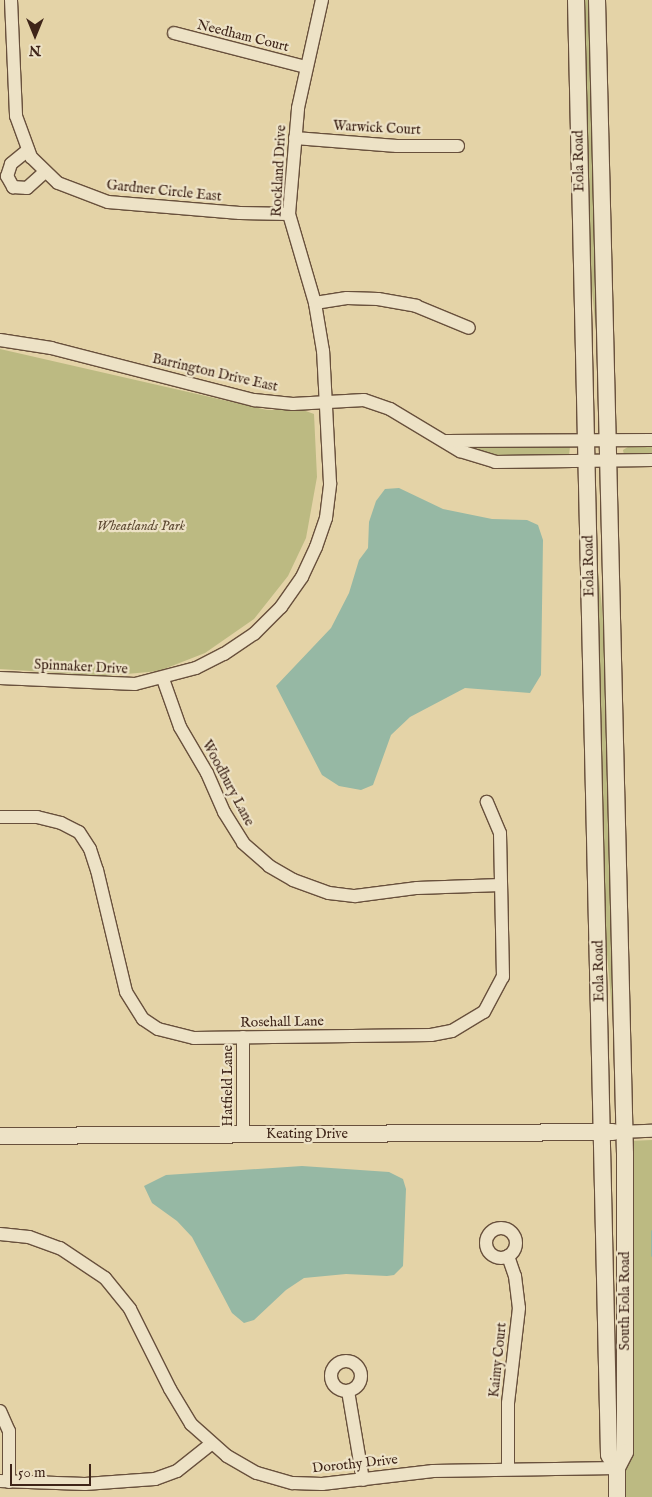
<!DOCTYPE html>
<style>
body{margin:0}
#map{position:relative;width:652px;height:1497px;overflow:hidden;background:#e4d3a7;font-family:"IM FELL English",serif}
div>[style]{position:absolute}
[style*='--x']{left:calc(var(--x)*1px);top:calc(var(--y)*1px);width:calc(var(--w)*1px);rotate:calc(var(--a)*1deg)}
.green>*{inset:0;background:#bcba82}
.water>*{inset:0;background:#96b8a4}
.stream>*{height:3px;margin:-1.5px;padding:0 1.5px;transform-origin:1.5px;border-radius:1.5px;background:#96b8a4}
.roads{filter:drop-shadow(1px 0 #68503c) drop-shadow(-1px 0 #68503c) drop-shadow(0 1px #68503c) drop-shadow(0 -1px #68503c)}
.minor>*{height:12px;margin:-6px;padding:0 6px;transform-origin:6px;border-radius:6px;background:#ede2c6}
.minor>.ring{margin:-6px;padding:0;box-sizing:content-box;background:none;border:12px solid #ede2c6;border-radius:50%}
.tertiary>*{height:16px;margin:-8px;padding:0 8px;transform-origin:8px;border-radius:8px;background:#ede2c6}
span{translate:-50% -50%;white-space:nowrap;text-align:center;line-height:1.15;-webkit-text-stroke:4.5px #ede2c6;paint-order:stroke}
.street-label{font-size:14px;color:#3f2519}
.park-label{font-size:14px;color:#5e4a33;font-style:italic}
.north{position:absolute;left:10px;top:10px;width:50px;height:50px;-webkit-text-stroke:4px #ede2c6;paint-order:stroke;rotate:180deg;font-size:14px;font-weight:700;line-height:20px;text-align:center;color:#3f2519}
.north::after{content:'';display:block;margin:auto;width:18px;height:22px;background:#3f2519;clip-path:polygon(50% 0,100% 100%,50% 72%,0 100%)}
.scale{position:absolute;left:10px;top:1464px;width:81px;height:22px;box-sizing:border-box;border:2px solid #3f2519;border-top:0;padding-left:6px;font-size:15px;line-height:18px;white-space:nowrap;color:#3f2519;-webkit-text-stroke:4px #ede2c6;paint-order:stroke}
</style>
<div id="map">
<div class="green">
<div style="clip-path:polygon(582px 0,590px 0,599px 364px,588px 247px)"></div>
<div style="clip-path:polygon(0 349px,267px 410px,303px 410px,314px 414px,317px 477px,306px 538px,288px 576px,254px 619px,205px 653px,159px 671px,105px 676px,0 669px)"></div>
<div style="clip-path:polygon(564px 445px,570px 447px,569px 455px,500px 456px,477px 451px,478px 447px)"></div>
<div style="clip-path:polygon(631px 445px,652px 445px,652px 458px,624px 455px,623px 450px)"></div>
<div style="clip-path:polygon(595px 541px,606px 647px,615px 1044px,606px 943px)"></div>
<div style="clip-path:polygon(652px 1140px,652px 1497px,622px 1497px,628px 1141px)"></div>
</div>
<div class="water">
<div style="clip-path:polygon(399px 488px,443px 509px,492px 519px,527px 520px,538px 525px,543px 540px,541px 675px,530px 693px,465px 688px,410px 717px,391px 735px,373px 785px,361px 790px,339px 786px,322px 775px,276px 686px,331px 628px,349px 593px,359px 560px,368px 548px,369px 522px,376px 501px,385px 489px)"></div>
<div style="clip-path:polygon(302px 1166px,389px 1172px,403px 1179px,406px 1189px,403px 1266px,394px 1275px,387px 1276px,346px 1274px,304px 1278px,286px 1290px,254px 1320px,244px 1323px,232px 1313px,192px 1237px,177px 1221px,152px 1203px,144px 1186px,166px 1175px)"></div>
</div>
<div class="stream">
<div style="--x:652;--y:1231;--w:24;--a:90"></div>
</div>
<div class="roads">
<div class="minor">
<div style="--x:11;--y:0;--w:116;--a:87.5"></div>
<div style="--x:16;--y:116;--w:44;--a:69.9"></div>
<div style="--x:31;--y:157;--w:37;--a:44"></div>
<div style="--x:58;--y:183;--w:53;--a:20.8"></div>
<div style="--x:108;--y:202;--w:132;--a:4.8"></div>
<div style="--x:240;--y:213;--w:49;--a:1.2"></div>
<div style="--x:174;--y:33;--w:135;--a:14.5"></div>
<div style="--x:295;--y:138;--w:102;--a:4.5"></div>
<div style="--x:397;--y:146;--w:61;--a:0"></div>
<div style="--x:28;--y:150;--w:22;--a:141"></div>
<div style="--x:11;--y:164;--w:13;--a:108"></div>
<div style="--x:7;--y:176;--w:13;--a:61"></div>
<div style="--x:13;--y:187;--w:14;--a:4"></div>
<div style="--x:27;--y:188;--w:24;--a:-42"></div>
<div style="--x:315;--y:303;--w:32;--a:-9"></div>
<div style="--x:347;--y:298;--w:31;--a:2"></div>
<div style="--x:378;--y:299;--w:39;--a:10"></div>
<div style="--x:416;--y:306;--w:57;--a:22.5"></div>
<div style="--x:0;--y:340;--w:52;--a:8.9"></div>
<div style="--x:51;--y:348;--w:210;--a:14.4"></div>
<div style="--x:254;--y:400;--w:39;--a:6"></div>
<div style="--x:293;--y:404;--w:71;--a:-3.2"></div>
<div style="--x:364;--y:400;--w:28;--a:19"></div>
<div style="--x:390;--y:409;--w:82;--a:31"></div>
<div style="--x:460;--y:451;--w:37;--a:17"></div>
<div style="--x:495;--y:462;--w:157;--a:-0.7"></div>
<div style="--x:446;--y:441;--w:206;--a:-0.3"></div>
<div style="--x:0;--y:678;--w:135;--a:2.5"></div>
<div style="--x:135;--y:684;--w:63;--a:-14.7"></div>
<div style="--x:196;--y:668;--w:31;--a:-27"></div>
<div style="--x:224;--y:654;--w:36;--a:-34"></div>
<div style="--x:254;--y:634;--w:38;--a:-45"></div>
<div style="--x:281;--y:607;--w:37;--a:-55"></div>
<div style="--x:302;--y:577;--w:33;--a:-65"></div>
<div style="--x:316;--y:547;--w:31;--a:-71"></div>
<div style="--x:326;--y:518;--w:35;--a:-83"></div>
<div style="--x:330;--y:483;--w:132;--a:-93"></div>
<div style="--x:323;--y:351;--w:49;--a:-99.5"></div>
<div style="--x:315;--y:303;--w:93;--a:-106.3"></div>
<div style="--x:289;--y:214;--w:106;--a:-85.1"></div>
<div style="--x:298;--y:108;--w:111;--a:-77.5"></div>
<div style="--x:163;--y:679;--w:51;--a:70.5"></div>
<div style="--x:180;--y:727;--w:53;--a:59.6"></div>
<div style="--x:207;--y:773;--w:43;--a:66.4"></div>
<div style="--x:224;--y:812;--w:36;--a:58"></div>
<div style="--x:243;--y:843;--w:35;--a:41"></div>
<div style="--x:269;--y:866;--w:28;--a:30"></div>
<div style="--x:293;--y:880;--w:38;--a:20"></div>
<div style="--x:329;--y:893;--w:26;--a:7"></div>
<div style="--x:355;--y:896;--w:63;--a:-7.4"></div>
<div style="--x:417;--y:888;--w:84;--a:-2"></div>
<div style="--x:0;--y:817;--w:37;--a:0"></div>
<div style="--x:37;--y:817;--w:25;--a:14"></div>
<div style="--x:61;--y:823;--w:20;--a:27"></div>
<div style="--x:79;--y:832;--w:20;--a:57"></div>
<div style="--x:90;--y:849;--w:22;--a:72"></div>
<div style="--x:97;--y:870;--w:125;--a:76.6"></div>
<div style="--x:126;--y:992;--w:32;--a:58"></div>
<div style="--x:143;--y:1019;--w:18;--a:34"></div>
<div style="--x:158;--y:1029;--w:37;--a:14"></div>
<div style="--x:194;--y:1038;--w:237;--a:-0.7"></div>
<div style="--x:431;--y:1035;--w:21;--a:-11"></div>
<div style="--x:452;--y:1031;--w:37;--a:-31"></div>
<div style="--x:484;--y:1012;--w:40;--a:-62"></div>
<div style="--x:503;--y:977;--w:144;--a:-91.2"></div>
<div style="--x:500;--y:833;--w:34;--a:-113"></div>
<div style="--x:617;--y:1132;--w:35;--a:-2"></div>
<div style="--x:243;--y:1135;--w:98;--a:-90"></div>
<div class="ring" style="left:486px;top:1228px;width:18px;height:18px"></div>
<div style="--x:0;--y:1234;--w:29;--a:6"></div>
<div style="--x:29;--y:1237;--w:33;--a:20"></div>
<div style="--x:60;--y:1248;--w:54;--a:33.7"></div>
<div style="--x:105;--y:1278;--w:40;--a:51"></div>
<div style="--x:130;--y:1309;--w:89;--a:63.4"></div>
<div style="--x:170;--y:1389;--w:41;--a:59"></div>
<div style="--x:191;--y:1424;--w:48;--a:41.6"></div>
<div style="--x:227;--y:1456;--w:34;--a:30"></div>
<div style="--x:257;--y:1473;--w:37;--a:16"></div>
<div style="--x:293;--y:1483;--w:29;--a:2"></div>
<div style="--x:322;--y:1484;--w:112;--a:-6.7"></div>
<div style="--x:433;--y:1471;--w:184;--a:-0.9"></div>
<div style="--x:508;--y:1256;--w:21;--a:71"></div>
<div style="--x:515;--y:1276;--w:32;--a:83"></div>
<div style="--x:519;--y:1308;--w:96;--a:96.6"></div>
<div style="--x:508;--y:1403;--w:66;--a:90"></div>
<div class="ring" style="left:331px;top:1361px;width:18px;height:18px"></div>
<div style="--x:348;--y:1391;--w:90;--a:80.4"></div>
<div style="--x:0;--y:1411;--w:22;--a:66"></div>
<div style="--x:9;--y:1431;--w:51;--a:90"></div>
<div style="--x:0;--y:1481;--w:85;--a:2"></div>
<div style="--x:85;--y:1484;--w:70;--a:-4.1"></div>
<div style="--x:155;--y:1479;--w:23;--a:-20"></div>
<div style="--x:177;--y:1471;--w:43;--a:-38.5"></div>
</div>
<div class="tertiary">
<div style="--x:576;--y:0;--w:1455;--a:88.7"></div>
<div style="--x:609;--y:1455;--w:15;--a:58"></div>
<div style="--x:597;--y:0;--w:1154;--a:88.61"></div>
<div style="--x:625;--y:1154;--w:298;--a:90"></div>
<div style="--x:625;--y:1452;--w:18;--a:117"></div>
<div style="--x:617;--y:1468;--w:29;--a:90"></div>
<div style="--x:0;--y:1136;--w:613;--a:-0.37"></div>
</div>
</div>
<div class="street-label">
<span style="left:243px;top:36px;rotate:14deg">Needham Court</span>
<span style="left:377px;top:128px;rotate:3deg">Warwick Court</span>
<span style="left:579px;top:161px;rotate:-91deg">Eola Road</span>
<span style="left:279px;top:171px;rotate:-87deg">Rockland Drive</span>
<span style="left:164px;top:191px;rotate:6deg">Gardner Circle East</span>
<span style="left:215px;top:373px;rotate:13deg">Barrington Drive East</span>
<span style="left:589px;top:566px;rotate:-91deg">Eola Road</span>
<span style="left:81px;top:667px;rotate:3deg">Spinnaker Drive</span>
<span style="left:228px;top:783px;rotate:62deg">Woodbury Lane</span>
<span style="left:599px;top:971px;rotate:-91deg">Eola Road</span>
<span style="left:282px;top:1022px;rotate:-1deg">Rosehall Lane</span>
<span style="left:228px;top:1086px;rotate:-90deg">Hatfield Lane</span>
<span style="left:307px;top:1134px">Keating Drive</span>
<span style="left:625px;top:1301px;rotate:-90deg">South Eola Road</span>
<span style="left:498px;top:1360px;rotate:-84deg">Kaimy Court</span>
<span style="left:355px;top:1464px;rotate:-6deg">Dorothy Drive</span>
</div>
<div class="park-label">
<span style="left:141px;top:526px">Wheatlands Park</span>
</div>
<div class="north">N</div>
<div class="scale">50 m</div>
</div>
